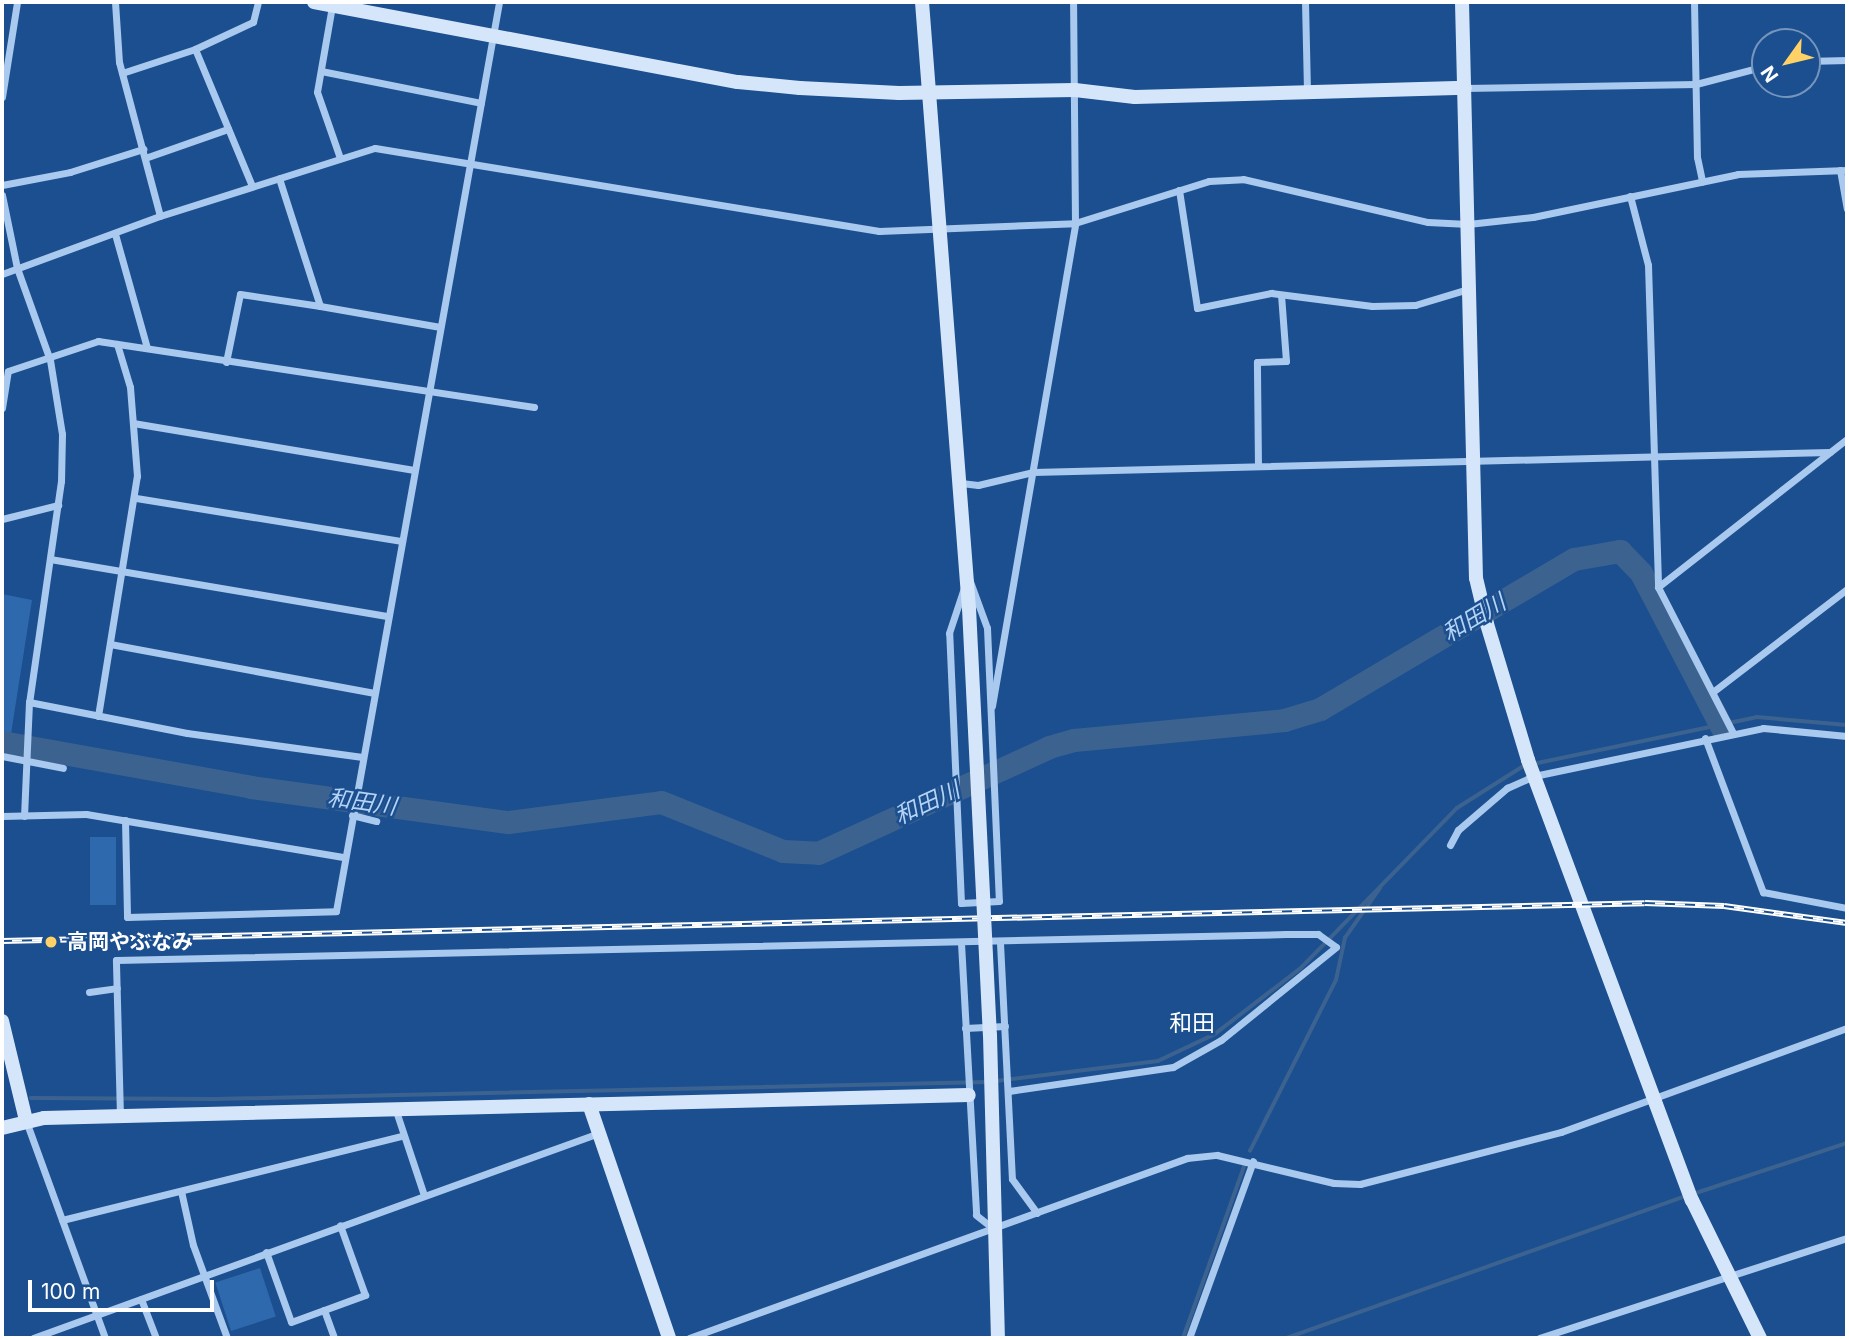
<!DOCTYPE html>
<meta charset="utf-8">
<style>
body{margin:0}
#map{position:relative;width:1849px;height:1340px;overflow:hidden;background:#1b4f8f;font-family:Inter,"Noto Sans JP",sans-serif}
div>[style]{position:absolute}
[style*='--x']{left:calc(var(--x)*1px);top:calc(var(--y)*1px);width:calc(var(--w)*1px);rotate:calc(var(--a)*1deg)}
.green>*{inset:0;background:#2e69ad;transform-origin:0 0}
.stream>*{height:3.5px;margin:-1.75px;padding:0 1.75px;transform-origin:1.75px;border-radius:1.75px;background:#3c6290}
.river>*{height:23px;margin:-11.5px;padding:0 11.5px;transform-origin:11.5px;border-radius:11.5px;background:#3c6290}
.street>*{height:7px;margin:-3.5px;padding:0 3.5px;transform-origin:3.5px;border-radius:3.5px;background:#a9c9ee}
.secondary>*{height:14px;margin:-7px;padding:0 7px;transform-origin:7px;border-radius:7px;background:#d6e6fa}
.rail>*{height:6px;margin-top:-3px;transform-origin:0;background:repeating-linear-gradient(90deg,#1b4f8f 0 10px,#fff 0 20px);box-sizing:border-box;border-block:2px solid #fff}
.secondary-bridge>*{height:14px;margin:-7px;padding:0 7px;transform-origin:7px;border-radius:7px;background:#d6e6fa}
.dots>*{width:19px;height:19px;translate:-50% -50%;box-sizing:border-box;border:4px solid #1b4f8f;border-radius:50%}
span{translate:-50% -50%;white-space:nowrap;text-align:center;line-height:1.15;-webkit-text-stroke:5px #1b4f8f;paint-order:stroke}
.poi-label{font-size:21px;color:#fff;font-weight:700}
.left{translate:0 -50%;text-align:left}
.water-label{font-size:23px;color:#b5d3f5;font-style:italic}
.neighbourhood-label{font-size:23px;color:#fff}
.frame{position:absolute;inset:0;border:4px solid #fff;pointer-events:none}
.north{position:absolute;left:1751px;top:28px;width:70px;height:70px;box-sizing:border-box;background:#1b4f8f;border:2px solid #7695bc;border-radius:50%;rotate:236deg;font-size:19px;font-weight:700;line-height:28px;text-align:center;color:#fff}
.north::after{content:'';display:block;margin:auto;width:24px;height:32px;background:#ffd166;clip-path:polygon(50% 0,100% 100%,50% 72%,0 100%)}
.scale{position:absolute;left:28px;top:1280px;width:186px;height:32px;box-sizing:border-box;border:4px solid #fff;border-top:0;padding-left:9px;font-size:21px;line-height:24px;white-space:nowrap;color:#fff;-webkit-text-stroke:5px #1b4f8f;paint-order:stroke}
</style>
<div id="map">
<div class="green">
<div style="clip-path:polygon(2px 594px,32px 600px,11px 734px,2px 732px)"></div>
<div style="left:90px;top:837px;width:26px;height:68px"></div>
<div style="left:260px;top:1268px;width:51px;height:47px;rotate:72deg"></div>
</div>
<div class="stream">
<div style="--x:1533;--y:764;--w:229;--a:-11.8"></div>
<div style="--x:1757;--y:717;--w:90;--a:5.1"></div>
<div style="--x:996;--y:1081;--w:163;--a:-7"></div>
<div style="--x:1158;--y:1061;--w:63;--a:-25.3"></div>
<div style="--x:1215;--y:1034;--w:108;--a:-37.5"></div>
<div style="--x:1301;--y:968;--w:223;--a:-45.7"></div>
<div style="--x:1457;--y:808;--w:80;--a:-32.3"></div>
<div style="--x:31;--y:1098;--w:184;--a:0.3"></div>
<div style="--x:215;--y:1099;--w:773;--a:-1.26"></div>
<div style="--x:1250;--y:1151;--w:191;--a:-63.3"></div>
<div style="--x:1336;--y:980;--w:43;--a:-77.9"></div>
<div style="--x:1345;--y:938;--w:61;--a:-55"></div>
<div style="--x:1693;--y:1194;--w:162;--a:-18.3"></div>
<div style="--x:1183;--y:1338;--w:182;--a:-70.4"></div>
<div style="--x:1287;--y:1338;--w:424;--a:-19.6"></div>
</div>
<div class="river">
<div style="--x:2;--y:742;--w:253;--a:10.2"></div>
<div style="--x:251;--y:787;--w:259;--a:7.8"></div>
<div style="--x:508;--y:822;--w:154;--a:-7.4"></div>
<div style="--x:661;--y:802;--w:131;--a:21.9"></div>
<div style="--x:783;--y:851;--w:35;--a:3"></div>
<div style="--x:818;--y:853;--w:254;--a:-24.6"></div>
<div style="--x:1049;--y:747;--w:26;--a:-16"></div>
<div style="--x:1074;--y:740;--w:211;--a:-5.4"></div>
<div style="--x:1284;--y:720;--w:38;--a:-17"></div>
<div style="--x:1320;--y:709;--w:295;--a:-30.6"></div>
<div style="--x:1574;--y:559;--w:47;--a:-9.9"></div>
<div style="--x:1620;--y:551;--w:30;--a:46"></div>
<div style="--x:1641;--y:573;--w:173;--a:62.4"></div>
</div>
<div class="street">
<div style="--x:115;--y:2;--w:60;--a:86.2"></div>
<div style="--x:119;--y:62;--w:159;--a:75.1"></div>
<div style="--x:1305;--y:2;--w:90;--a:88.7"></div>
<div style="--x:1694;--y:2;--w:155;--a:88.9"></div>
<div style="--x:1697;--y:157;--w:25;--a:78"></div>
<div style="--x:332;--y:6;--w:87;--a:99.9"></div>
<div style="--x:317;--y:92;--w:70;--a:70.8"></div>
<div style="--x:195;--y:49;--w:64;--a:-25"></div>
<div style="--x:253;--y:22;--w:21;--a:-76"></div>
<div style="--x:1807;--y:61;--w:40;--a:-1.4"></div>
<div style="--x:321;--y:71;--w:163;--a:11.3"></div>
<div style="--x:122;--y:73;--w:77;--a:-18.2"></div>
<div style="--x:195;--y:49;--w:148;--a:67.4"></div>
<div style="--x:1465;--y:88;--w:231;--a:-1"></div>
<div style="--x:1696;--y:84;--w:71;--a:-14.6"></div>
<div style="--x:2;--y:97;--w:96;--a:-81"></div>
<div style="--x:145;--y:158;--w:88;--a:-19.3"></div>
<div style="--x:1840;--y:170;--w:39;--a:80"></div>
<div style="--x:2;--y:185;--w:69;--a:-10.8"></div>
<div style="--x:70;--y:172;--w:77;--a:-17.5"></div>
<div style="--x:1179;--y:190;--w:119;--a:81.3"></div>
<div style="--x:1197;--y:308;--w:76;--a:-11.5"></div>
<div style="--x:1271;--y:293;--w:102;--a:7.3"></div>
<div style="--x:1372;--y:306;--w:43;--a:-1.3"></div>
<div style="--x:1415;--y:305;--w:55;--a:-16.8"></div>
<div style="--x:2;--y:195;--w:75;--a:78.4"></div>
<div style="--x:17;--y:268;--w:98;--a:70.3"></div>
<div style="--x:50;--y:360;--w:75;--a:80.8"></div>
<div style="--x:62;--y:434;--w:47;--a:91.2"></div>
<div style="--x:61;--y:481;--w:223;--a:98.2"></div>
<div style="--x:29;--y:702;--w:114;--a:92.5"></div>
<div style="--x:1630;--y:196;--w:71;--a:75.4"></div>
<div style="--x:1648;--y:265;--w:322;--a:88.2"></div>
<div style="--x:1658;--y:587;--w:164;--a:62.8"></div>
<div style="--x:115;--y:234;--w:118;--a:74.3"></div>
<div style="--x:2;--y:274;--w:168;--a:-20.2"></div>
<div style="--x:160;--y:216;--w:225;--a:-17.6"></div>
<div style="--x:375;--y:148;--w:511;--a:9.35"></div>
<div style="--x:879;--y:231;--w:196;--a:-2.3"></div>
<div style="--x:1075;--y:223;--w:140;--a:-17.4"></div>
<div style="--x:1209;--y:181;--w:34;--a:-3"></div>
<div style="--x:1243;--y:179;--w:190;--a:13.1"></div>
<div style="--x:1428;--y:222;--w:40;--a:2.9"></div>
<div style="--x:1468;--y:224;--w:65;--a:-6.1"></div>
<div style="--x:1533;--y:217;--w:209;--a:-11.8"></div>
<div style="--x:1738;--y:174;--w:109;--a:-2.1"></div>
<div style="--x:320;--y:306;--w:122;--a:9.9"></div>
<div style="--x:226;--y:362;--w:69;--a:-78.4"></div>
<div style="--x:240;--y:294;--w:81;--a:8.5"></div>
<div style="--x:320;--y:306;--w:134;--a:-107.8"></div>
<div style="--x:2;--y:408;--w:37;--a:-81"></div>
<div style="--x:8;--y:371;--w:95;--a:-18.4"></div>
<div style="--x:98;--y:341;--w:441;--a:8.6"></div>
<div style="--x:133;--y:423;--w:285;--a:9.5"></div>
<div style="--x:1258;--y:466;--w:104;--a:-90.6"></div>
<div style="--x:1257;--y:362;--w:29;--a:-2"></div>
<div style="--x:1286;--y:361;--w:66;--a:-94.3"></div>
<div style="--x:961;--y:483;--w:17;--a:7"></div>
<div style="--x:978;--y:485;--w:57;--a:-13.3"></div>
<div style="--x:1033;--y:472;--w:797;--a:-1.44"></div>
<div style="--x:136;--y:498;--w:268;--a:9.2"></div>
<div style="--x:2;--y:519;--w:58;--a:-14"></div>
<div style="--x:50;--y:559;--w:343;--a:9.6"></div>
<div style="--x:968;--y:576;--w:55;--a:69.9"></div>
<div style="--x:987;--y:628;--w:273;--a:87.5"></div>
<div style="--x:999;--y:901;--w:38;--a:177"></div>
<div style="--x:961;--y:903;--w:270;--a:-92.5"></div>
<div style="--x:949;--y:633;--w:60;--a:-71.6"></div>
<div style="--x:1658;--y:587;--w:240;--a:-38.1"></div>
<div style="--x:110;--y:644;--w:269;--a:10.5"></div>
<div style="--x:1714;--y:691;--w:168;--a:-37.5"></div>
<div style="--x:29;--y:702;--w:161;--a:11.1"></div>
<div style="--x:187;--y:733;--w:177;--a:7.8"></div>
<div style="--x:992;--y:706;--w:490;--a:-80.2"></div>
<div style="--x:1075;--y:223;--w:221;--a:-90.5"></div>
<div style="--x:98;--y:716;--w:243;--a:-80.8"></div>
<div style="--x:137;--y:476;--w:89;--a:-94.5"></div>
<div style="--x:130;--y:387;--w:45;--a:-106.8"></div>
<div style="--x:1705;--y:738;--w:165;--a:69.4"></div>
<div style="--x:1763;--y:892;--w:86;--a:10.8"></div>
<div style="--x:2;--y:756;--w:62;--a:11.1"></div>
<div style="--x:352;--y:815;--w:25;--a:14"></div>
<div style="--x:2;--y:816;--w:84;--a:-1.4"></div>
<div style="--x:86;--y:814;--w:262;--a:9.5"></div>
<div style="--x:125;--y:820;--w:97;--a:88.8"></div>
<div style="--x:127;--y:917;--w:209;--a:-1.6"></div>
<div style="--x:336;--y:911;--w:923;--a:-79.83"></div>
<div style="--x:1450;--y:845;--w:17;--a:-62"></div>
<div style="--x:1458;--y:830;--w:65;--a:-40.6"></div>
<div style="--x:1507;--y:788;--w:30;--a:-24"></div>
<div style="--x:1534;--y:776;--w:234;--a:-11.8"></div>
<div style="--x:1763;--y:728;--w:84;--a:5.4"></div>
<div style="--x:961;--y:943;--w:272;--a:86.8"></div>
<div style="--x:976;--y:1215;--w:23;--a:38"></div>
<div style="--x:1000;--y:943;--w:236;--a:87.1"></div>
<div style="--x:1012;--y:1179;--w:42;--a:53.7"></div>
<div style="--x:89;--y:992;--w:28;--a:-8"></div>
<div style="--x:965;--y:1028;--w:40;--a:-2.9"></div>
<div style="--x:395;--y:1108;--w:92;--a:71.6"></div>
<div style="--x:120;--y:1116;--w:156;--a:-91.5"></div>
<div style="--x:116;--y:960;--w:1170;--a:-1.27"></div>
<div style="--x:1286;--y:934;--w:32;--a:0"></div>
<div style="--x:1318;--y:934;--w:22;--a:36"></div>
<div style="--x:1336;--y:947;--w:148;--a:141"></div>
<div style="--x:1221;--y:1040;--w:55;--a:150.6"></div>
<div style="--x:1173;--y:1067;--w:166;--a:171.7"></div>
<div style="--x:26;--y:1121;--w:231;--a:70"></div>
<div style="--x:181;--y:1191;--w:55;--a:77.5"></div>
<div style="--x:193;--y:1245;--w:99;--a:69.9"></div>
<div style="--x:62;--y:1220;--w:350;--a:-13.9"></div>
<div style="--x:266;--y:1252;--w:74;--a:70.3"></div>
<div style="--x:291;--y:1322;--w:35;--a:-20"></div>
<div style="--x:324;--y:1310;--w:30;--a:70"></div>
<div style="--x:141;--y:1299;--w:42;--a:69"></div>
<div style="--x:324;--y:1310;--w:44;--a:-20.1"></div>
<div style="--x:365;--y:1295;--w:74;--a:-109.7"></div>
<div style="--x:33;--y:1338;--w:599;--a:-19.92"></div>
<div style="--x:689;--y:1338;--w:530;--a:-19.87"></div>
<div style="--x:1187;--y:1158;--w:30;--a:-6"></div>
<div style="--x:1217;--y:1155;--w:120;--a:13.5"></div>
<div style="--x:1334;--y:1183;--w:26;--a:2"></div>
<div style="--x:1360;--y:1184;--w:208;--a:-14.5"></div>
<div style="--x:1561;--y:1132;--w:304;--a:-20"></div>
<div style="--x:1189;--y:1338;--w:188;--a:-70.1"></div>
<div style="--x:1539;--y:1338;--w:324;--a:-18"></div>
</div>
<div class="secondary">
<div style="--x:314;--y:2;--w:431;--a:10.7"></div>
<div style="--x:738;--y:82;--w:62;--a:5.5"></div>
<div style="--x:800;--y:88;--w:99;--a:2.9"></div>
<div style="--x:899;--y:93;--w:176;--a:-1"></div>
<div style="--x:1075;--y:90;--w:60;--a:6.7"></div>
<div style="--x:1135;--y:97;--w:330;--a:-1.6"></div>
<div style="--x:922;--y:2;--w:608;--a:85.57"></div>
<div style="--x:1462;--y:2;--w:576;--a:88.61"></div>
<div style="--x:1476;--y:578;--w:47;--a:76.6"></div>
<div style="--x:1487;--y:624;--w:142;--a:73.2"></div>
<div style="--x:1528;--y:760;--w:470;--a:69.6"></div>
<div style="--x:1692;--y:1200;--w:154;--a:63.8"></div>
<div style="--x:2;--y:1021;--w:102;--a:76.4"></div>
<div style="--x:990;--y:1035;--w:303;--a:88.5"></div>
<div style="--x:589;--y:1104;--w:247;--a:71.1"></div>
<div style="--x:2;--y:1128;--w:43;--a:-13.4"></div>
<div style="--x:44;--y:1118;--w:925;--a:-1.42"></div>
</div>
<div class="rail">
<div style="--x:2;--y:941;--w:1643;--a:-1.32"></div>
<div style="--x:1645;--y:903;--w:79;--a:2.2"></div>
<div style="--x:1724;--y:906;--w:124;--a:7.9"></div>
</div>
<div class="secondary-bridge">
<div style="--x:969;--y:608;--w:428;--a:87.2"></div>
</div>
<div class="dots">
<div style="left:51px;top:942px;background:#ffd166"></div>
</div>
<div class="poi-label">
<span class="left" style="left:67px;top:942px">高岡やぶなみ</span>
</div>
<div class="water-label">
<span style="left:1474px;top:618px;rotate:-31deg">和田川</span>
<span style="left:362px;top:802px;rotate:8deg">和田川</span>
<span style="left:927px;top:803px;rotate:-25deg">和田川</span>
</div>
<div class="neighbourhood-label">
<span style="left:1192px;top:1023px">和田</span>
</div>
<div class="frame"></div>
<div class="north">N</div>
<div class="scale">100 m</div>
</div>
